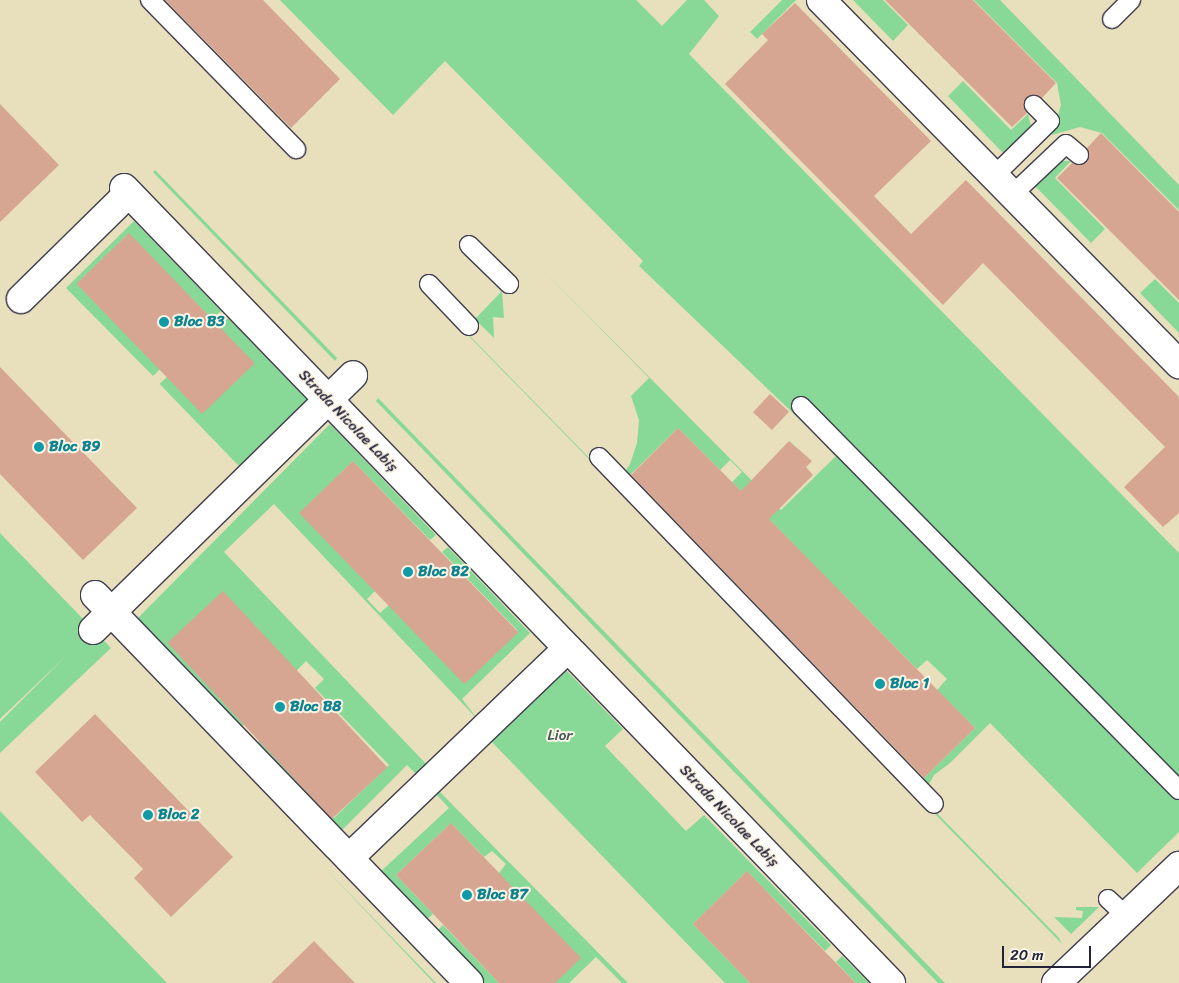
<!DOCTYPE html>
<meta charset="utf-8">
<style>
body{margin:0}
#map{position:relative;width:1179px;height:983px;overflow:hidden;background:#e8e0bc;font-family:Sriracha,sans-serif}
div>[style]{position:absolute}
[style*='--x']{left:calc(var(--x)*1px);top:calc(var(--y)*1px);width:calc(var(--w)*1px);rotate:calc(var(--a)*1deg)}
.green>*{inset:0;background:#88d897;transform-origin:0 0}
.building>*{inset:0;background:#d6a693;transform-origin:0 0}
.roads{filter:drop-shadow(1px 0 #403e4e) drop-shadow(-1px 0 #403e4e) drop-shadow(0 1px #403e4e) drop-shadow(0 -1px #403e4e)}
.service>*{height:18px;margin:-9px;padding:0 9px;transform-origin:9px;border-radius:9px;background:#fff}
.minor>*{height:28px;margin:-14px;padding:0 14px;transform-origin:14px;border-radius:14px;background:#fff}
.dots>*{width:14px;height:14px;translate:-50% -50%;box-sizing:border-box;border:2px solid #fcf5e5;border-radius:50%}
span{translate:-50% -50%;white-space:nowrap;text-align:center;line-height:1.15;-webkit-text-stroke:4px #fcf5e5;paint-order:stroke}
.culture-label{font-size:15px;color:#0d838f;font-weight:700}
.left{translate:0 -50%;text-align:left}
.street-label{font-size:15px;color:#22223b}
.park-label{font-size:15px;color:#415957}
.scale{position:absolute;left:1002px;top:946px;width:89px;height:22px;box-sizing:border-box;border:2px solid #22223b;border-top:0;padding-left:6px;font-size:15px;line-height:18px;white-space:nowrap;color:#22223b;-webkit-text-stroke:4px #fcf5e5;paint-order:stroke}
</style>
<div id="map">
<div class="green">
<div style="clip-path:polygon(evenodd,280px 0,636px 0,662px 26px,687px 0,704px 0,719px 16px,689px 54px,1179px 553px,1179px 832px,1137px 873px,990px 723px,950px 763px,934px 775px,924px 793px,620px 479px,630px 464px,637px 443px,639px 420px,631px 396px,649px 378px,532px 259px,781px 510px,837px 455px,639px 266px,643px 261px,445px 61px,393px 115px,280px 0,678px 428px,720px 470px,730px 460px,742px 472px,732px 482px,813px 564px,762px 614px,628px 477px,678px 428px,280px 0,839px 590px,917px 669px,927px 660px,947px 679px,937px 690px,975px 728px,923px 779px,787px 642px,839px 590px)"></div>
<div style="clip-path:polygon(782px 0,796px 0,757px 39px,750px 32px)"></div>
<div style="clip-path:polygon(853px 0,883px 0,908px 25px,893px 41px)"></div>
<div style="clip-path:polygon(974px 0,1000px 0,1068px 70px,1179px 185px,1179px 210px,1102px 133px,1080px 127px,1052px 135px,1061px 105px,1057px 83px)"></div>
<div style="clip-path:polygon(963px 81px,1011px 130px,1028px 114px,1031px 126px,1004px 154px,948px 96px)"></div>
<div style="clip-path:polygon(1059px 161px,1071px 161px,1055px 178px,1105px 229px,1091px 243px,1035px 186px)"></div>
<div style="clip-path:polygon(155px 170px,337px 358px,335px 361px,153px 172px)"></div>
<div style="clip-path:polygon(134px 221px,221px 311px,212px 319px,128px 234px,77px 284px,160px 369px,153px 376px,66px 288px)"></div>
<div style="clip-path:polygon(1155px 279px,1179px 303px,1179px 333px,1140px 293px)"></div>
<div style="clip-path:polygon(502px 291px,504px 318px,493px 317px,494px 338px,475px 319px)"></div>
<div style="left:228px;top:318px;width:114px;height:95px;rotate:46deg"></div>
<div style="clip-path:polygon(464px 330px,1059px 938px,1062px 944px,464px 331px)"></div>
<div style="clip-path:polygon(378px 398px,945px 983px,938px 983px,376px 401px)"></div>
<div style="clip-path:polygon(330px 424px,436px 535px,430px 540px,353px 461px,300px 513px,375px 591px,367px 599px,380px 613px,389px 605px,518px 631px,442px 552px,448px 547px,530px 633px,462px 699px,479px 721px,274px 504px,224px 552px,430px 768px,418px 776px,407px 765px,338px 834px,253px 746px,260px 740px,334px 818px,389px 765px,315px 688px,324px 679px,306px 661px,238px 731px,133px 623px)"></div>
<div style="clip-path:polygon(0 533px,111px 648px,0 753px,0 722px,67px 655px,0 719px)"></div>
<div style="clip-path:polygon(565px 669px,623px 729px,605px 746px,686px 831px,704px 815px,831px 945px,825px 951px,747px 871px,693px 924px,750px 983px,725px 983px,490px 740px)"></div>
<div style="clip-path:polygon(438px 790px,628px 983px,622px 983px,596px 957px,569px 983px,555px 983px,499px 873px,506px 864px,492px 851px,484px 857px,451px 823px,396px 875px,433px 914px,423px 923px,377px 875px,449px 808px,435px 793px)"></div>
<div style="clip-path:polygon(0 811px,167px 983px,0 983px)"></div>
<div style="clip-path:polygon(321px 864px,436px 983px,434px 983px)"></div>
<div style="clip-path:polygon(1076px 907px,1099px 907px,1071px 934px,1054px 917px,1082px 918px,1083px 911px,1076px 910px)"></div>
<div style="clip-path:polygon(443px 925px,499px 983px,482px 983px,434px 934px)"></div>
<div style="clip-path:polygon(842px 956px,869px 983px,856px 983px,836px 962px)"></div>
</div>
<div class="building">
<div style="clip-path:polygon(165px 0,263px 0,340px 79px,291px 128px)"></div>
<div style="clip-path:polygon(885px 0,973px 0,1056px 83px,1042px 98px,1032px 95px,1026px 98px,1024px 107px,1027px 113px,1012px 127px)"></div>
<div style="clip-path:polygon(795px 3px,931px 141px,874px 196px,911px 234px,966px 180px,1179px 397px,1179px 513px,1163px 527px,1124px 487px,1165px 447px,1069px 350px,983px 263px,943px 305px,725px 84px,768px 40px,762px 34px)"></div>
<div style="clip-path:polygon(0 104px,59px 165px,0 222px)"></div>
<div style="clip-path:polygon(1101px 133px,1179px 212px,1179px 300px,1057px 178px,1072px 163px,1078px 165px,1087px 162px,1089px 156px,1087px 148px)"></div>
<div style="left:129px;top:233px;width:181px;height:73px;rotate:46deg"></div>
<div style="clip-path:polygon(0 367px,137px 508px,83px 560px,0 474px)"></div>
<div style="left:770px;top:394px;width:26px;height:25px;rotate:43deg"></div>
<div style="clip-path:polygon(678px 428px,741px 491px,789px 441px,812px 461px,806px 467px,813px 475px,769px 519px,975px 728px,924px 778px,631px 475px)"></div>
<div style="left:353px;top:461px;width:238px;height:75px;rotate:46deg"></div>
<div style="left:223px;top:591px;width:241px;height:76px;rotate:47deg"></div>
<div style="clip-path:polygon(95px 714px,233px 857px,171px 917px,134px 878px,143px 869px,90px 815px,82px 822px,35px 772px)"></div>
<div style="clip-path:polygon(451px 823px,581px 958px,555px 983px,499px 983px,396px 875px)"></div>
<div style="clip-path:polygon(747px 871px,830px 957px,856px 983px,750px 983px,693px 924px)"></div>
<div style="clip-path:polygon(314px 941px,355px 983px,271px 983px)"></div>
</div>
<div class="roads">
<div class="service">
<div style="--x:150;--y:0;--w:209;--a:45.6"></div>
<div style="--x:1112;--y:19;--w:27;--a:-45"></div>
<div style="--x:994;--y:176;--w:78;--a:-44.5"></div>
<div style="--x:1050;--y:121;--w:23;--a:-135"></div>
<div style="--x:1012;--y:195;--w:74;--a:-43.4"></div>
<div style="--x:1066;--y:144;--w:17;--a:40"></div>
<div style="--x:469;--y:245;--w:56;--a:44.3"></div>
<div style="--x:429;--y:284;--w:58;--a:46.4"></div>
<div style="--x:801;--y:406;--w:539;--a:45.45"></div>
<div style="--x:599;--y:457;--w:482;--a:46"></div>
<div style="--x:1108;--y:899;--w:25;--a:43"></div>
</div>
<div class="minor">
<div style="--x:821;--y:0;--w:511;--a:45.48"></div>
<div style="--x:124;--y:188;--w:1105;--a:46.03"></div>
<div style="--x:21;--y:299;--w:151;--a:-44.5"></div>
<div style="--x:95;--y:595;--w:539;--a:46.05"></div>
<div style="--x:93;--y:630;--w:364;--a:-44.4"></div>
<div style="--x:349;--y:858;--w:303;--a:-43.8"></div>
<div style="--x:1056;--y:983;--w:170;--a:-43.6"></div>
</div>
</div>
<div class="dots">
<div style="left:164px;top:322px;background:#0f9aa8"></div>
<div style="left:39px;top:447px;background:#0f9aa8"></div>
<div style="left:408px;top:572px;background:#0f9aa8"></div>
<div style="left:880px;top:684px;background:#0f9aa8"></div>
<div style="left:280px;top:707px;background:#0f9aa8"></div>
<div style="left:148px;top:815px;background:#0f9aa8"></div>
<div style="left:467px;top:895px;background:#0f9aa8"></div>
</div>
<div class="culture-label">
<span class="left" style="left:174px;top:322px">Bloc B3</span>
<span class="left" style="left:49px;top:447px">Bloc B9</span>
<span class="left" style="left:418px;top:572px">Bloc B2</span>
<span class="left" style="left:890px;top:684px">Bloc 1</span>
<span class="left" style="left:290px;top:707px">Bloc B8</span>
<span class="left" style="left:158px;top:815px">Bloc 2</span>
<span class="left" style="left:477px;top:895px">Bloc B7</span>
</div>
<div class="street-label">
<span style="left:348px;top:421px;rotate:46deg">Strada Nicolae Labiș</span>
<span style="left:729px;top:816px;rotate:46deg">Strada Nicolae Labiș</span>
</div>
<div class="park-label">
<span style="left:560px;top:736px">Lior</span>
</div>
<div class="scale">20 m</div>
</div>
